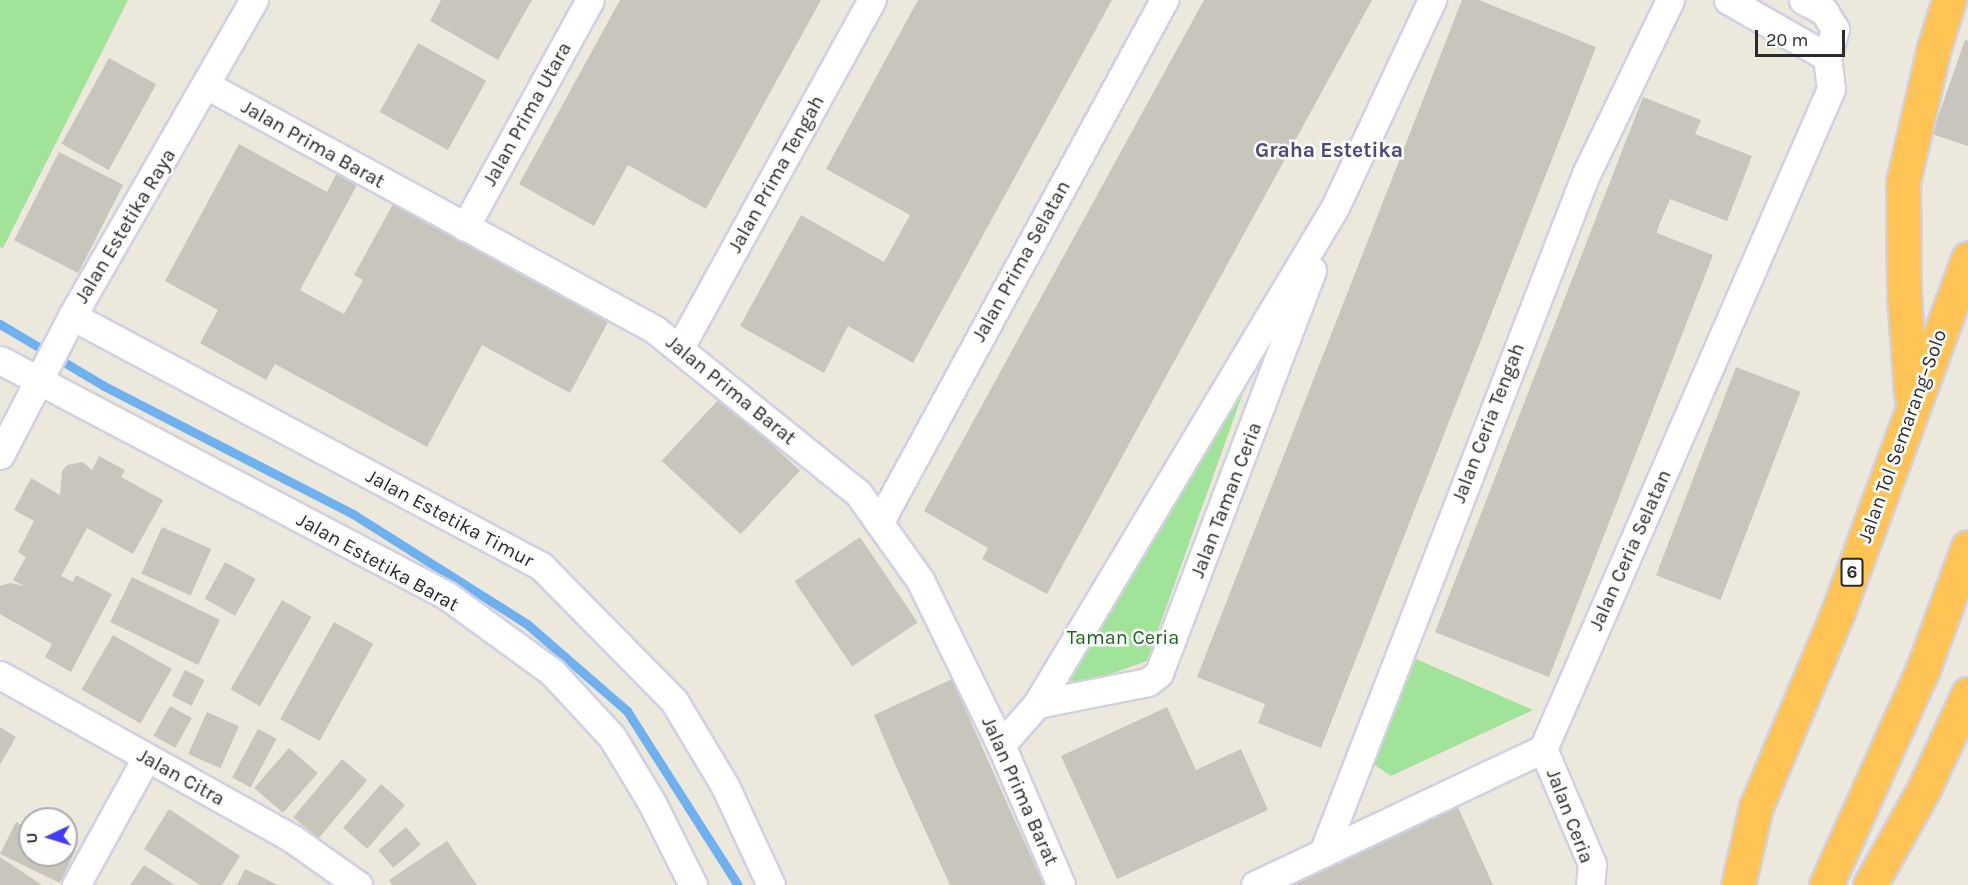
<!DOCTYPE html>
<meta charset="utf-8">
<style>
body{margin:0}
#map{position:relative;width:1968px;height:885px;overflow:hidden;background:#ece9dc;font-family:Karla,sans-serif}
div>[style]{position:absolute}
[style*='--x']{left:calc(var(--x)*1px);top:calc(var(--y)*1px);width:calc(var(--w)*1px);rotate:calc(var(--a)*1deg)}
.green>*{inset:0;background:#a1e398}
.stream>*{height:9px;margin:-4.5px;padding:0 4.5px;transform-origin:4.5px;border-radius:4.5px;background:#6fb0ef}
.building>*{inset:0;background:#c8c5bc;transform-origin:0 0}
.roads{filter:drop-shadow(2px 0 #d2d1e3) drop-shadow(-2px 0 #d2d1e3) drop-shadow(0 2px #d2d1e3) drop-shadow(0 -2px #d2d1e3)}
.minor>*{height:27px;margin:-13.5px;padding:0 13.5px;transform-origin:13.5px;border-radius:13.5px;background:#fff}
.motorway>*{height:33px;margin:-16.5px;padding:0 16.5px;transform-origin:16.5px;border-radius:16.5px;background:#fec455}
span{translate:-50% -50%;white-space:nowrap;text-align:center;line-height:1.15;-webkit-text-stroke:5px #fff;paint-order:stroke}
.shield-label span{padding:2px 4px;background:#fff;border:2px solid;border-radius:4px;-webkit-text-stroke-width:0}
.shield-label{font-size:18px;color:#2a2a2a;font-weight:700}
.street-label{font-size:20px;color:#2a2a2a}
.park-label{font-size:20px;color:#1a671b}
.neighbourhood-label{font-size:21px;color:#4d4a7b;font-weight:700}
.north{position:absolute;left:18px;top:807px;width:60px;height:60px;box-sizing:border-box;background:#fff;border:2px solid #aaa;border-radius:50%;rotate:266deg;font-size:16px;font-weight:700;line-height:24px;text-align:center;color:#2a2a2a}
.north::after{content:'';display:block;margin:auto;width:21px;height:27px;background:#433bfa;clip-path:polygon(50% 0,100% 100%,50% 72%,0 100%)}
.scale{position:absolute;left:1755px;top:30px;width:90px;height:27px;box-sizing:border-box;border:3px solid #2a2a2a;border-top:0;padding-left:8px;font-size:18px;line-height:21px;white-space:nowrap;color:#2a2a2a;-webkit-text-stroke:4px #fff;paint-order:stroke}
</style>
<div id="map">
<div class="green">
<div style="clip-path:polygon(0 0,128px 0,3px 248px,0 247px)"></div>
<div style="clip-path:polygon(1268px 323px,1147px 661px,1074px 687px,1068px 674px)"></div>
<div style="clip-path:polygon(1416px 659px,1533px 710px,1391px 776px,1373px 764px)"></div>
</div>
<div class="stream">
<div style="--x:0;--y:324;--w:121;--a:30.8"></div>
<div style="--x:104;--y:386;--w:280;--a:27.2"></div>
<div style="--x:353;--y:514;--w:206;--a:32.3"></div>
<div style="--x:527;--y:624;--w:133;--a:41"></div>
<div style="--x:627;--y:711;--w:206;--a:57.5"></div>
</div>
<div class="building">
<div style="clip-path:polygon(441px 0,532px 0,498px 60px,430px 21px)"></div>
<div style="clip-path:polygon(620px 0,821px 0,706px 209px,628px 165px,594px 226px,519px 184px)"></div>
<div style="clip-path:polygon(918px 0,1112px 0,913px 363px,848px 326px,824px 373px,740px 326px,801px 215px,884px 262px,910px 215px,826px 169px)"></div>
<div style="clip-path:polygon(1204px 0,1372px 0,1047px 594px,982px 559px,988px 548px,924px 511px)"></div>
<div style="clip-path:polygon(1462px 0,1479px 0,1596px 47px,1321px 748px,1258px 723px,1265px 704px,1197px 677px)"></div>
<div style="clip-path:polygon(1965px 40px,1968px 41px,1968px 146px,1932px 134px)"></div>
<div style="left:418px;top:43px;width:78px;height:79px;rotate:29deg"></div>
<div style="left:109px;top:58px;width:54px;height:98px;rotate:29deg"></div>
<div style="clip-path:polygon(1643px 97px,1701px 120px,1695px 134px,1752px 156px,1727px 221px,1670px 199px,1659px 225px,1657px 233px,1713px 255px,1549px 677px,1435px 632px)"></div>
<div style="clip-path:polygon(239px 144px,327px 192px,337px 173px,357px 185px,300px 290px,344px 314px,363px 280px,354px 275px,393px 204px,608px 322px,570px 393px,482px 345px,427px 447px,275px 364px,266px 380px,200px 343px,218px 310px,165px 281px)"></div>
<div style="left:59px;top:152px;width:72px;height:99px;rotate:27deg"></div>
<div style="left:1736px;top:367px;width:69px;height:223px;rotate:21deg"></div>
<div style="left:721px;top:397px;width:108px;height:87px;rotate:43deg"></div>
<div style="clip-path:polygon(99px 456px,125px 470px,121px 477px,163px 500px,133px 554px,87px 528px,61px 576px,73px 582px,76px 575px,112px 594px,71px 672px,45px 657px,52px 644px,0 614px,0 586px,10px 583px,24px 586px,13px 580px,26px 557px,18px 552px,34px 521px,14px 510px,31px 478px,60px 495px,62px 471px,67px 465px,83px 462px,92px 470px)"></div>
<div style="left:162px;top:527px;width:54px;height:51px;rotate:24deg"></div>
<div style="left:860px;top:537px;width:103px;height:79px;rotate:56deg"></div>
<div style="left:225px;top:562px;width:35px;height:42px;rotate:29deg"></div>
<div style="left:132px;top:577px;width:98px;height:50px;rotate:26deg"></div>
<div style="left:282px;top:600px;width:34px;height:103px;rotate:30deg"></div>
<div style="left:334px;top:622px;width:45px;height:111px;rotate:29deg"></div>
<div style="left:113px;top:635px;width:68px;height:63px;rotate:30deg"></div>
<div style="left:185px;top:670px;width:22px;height:29px;rotate:27deg"></div>
<div style="clip-path:polygon(952px 679px,1010px 810px,1044px 885px,950px 885px,894px 762px,874px 715px)"></div>
<div style="left:170px;top:706px;width:25px;height:34px;rotate:29deg"></div>
<div style="clip-path:polygon(1167px 707px,1196px 770px,1241px 749px,1268px 810px,1117px 879px,1061px 756px)"></div>
<div style="left:207px;top:712px;width:35px;height:46px;rotate:24deg"></div>
<div style="clip-path:polygon(0 727px,16px 737px,0 765px)"></div>
<div style="left:258px;top:729px;width:21px;height:55px;rotate:28deg"></div>
<div style="left:289px;top:748px;width:38px;height:53px;rotate:41deg"></div>
<div style="left:342px;top:759px;width:33px;height:76px;rotate:40deg"></div>
<div style="left:381px;top:784px;width:32px;height:58px;rotate:41deg"></div>
<div style="clip-path:polygon(1457px 805px,1493px 885px,1283px 885px,1415px 825px)"></div>
<div style="clip-path:polygon(169px 809px,240px 856px,222px 885px,200px 885px,144px 849px)"></div>
<div style="clip-path:polygon(16px 822px,30px 829px,30px 855px,66px 855px,66px 847px,75px 851px,60px 883px,0 854px)"></div>
<div style="left:406px;top:827px;width:23px;height:36px;rotate:50deg"></div>
<div style="clip-path:polygon(447px 841px,477px 885px,392px 885px,389px 880px)"></div>
<div style="clip-path:polygon(0 857px,42px 885px,0 885px)"></div>
<div style="clip-path:polygon(144px 865px,175px 885px,130px 885px)"></div>
<div style="clip-path:polygon(245px 869px,278px 885px,237px 885px)"></div>
</div>
<div class="roads">
<div class="minor">
<div style="--x:1728;--y:0;--w:114;--a:29.9"></div>
<div style="--x:1803;--y:0;--w:24;--a:28"></div>
<div style="--x:1824;--y:11;--w:21;--a:59"></div>
<div style="--x:1835;--y:29;--w:29;--a:106"></div>
<div style="--x:208;--y:86;--w:508;--a:28.58"></div>
<div style="--x:654;--y:329;--w:262;--a:38.8"></div>
<div style="--x:858;--y:493;--w:107;--a:54.5"></div>
<div style="--x:920;--y:580;--w:184;--a:63.9"></div>
<div style="--x:1001;--y:745;--w:152;--a:66.8"></div>
<div style="--x:465;--y:227;--w:259;--a:-61.2"></div>
<div style="--x:72;--y:316;--w:531;--a:28.06"></div>
<div style="--x:541;--y:566;--w:190;--a:45.4"></div>
<div style="--x:674;--y:701;--w:99;--a:59"></div>
<div style="--x:725;--y:786;--w:109;--a:65.1"></div>
<div style="--x:679;--y:349;--w:399;--a:-61.1"></div>
<div style="--x:0;--y:360;--w:504;--a:27.79"></div>
<div style="--x:446;--y:595;--w:131;--a:36"></div>
<div style="--x:552;--y:672;--w:88;--a:47.3"></div>
<div style="--x:612;--y:737;--w:77;--a:58.8"></div>
<div style="--x:652;--y:803;--w:92;--a:63.4"></div>
<div style="--x:0;--y:455;--w:157;--a:-62.6"></div>
<div style="--x:72;--y:316;--w:365;--a:-60.1"></div>
<div style="--x:879;--y:523;--w:596;--a:-61.41"></div>
<div style="--x:0;--y:675;--w:336;--a:29.2"></div>
<div style="--x:293;--y:839;--w:80;--a:35.3"></div>
<div style="--x:1037;--y:704;--w:113;--a:-11.2"></div>
<div style="--x:1148;--y:682;--w:14;--a:-39"></div>
<div style="--x:1159;--y:673;--w:431;--a:-69.2"></div>
<div style="--x:1001;--y:745;--w:55;--a:-48.7"></div>
<div style="--x:1037;--y:704;--w:579;--a:-59.05"></div>
<div style="--x:1335;--y:207;--w:229;--a:-64.9"></div>
<div style="--x:1543;--y:749;--w:125;--a:66.9"></div>
<div style="--x:1592;--y:864;--w:21;--a:95"></div>
<div style="--x:1323;--y:853;--w:728;--a:-68.83"></div>
<div style="--x:1586;--y:174;--w:193;--a:-64.2"></div>
<div style="--x:76;--y:885;--w:145;--a:-61.1"></div>
<div style="--x:1255;--y:885;--w:318;--a:-25.3"></div>
<div style="--x:1543;--y:749;--w:720;--a:-66.43"></div>
<div style="--x:1831;--y:89;--w:32;--a:-97"></div>
</div>
<div class="motorway">
<div style="--x:1911;--y:394;--w:101;--a:-94"></div>
<div style="--x:1904;--y:293;--w:111;--a:-90.5"></div>
<div style="--x:1903;--y:182;--w:138;--a:-77"></div>
<div style="--x:1934;--y:48;--w:50;--a:-72.6"></div>
<div style="--x:1738;--y:885;--w:80;--a:-77"></div>
<div style="--x:1756;--y:807;--w:212;--a:-67.2"></div>
<div style="--x:1838;--y:612;--w:377;--a:-69.8"></div>
<div style="--x:1826;--y:885;--w:237;--a:-65.8"></div>
<div style="--x:1923;--y:669;--w:130;--a:-69.8"></div>
<div style="--x:1870;--y:885;--w:110;--a:-60.6"></div>
<div style="--x:1924;--y:789;--w:105;--a:-65.1"></div>
</div>
</div>
<div class="shield-label">
<span style="left:1852px;top:572px">6</span>
</div>
<div class="street-label">
<span style="left:527px;top:114px;rotate:-61deg">Jalan Prima Utara</span>
<span style="left:313px;top:144px;rotate:29deg">Jalan Prima Barat</span>
<span style="left:776px;top:174px;rotate:-61deg">Jalan Prima Tengah</span>
<span style="left:125px;top:226px;rotate:-59deg">Jalan Estetika Raya</span>
<span style="left:1021px;top:261px;rotate:-61deg">Jalan Prima Selatan</span>
<span style="left:731px;top:390px;rotate:39deg">Jalan Prima Barat</span>
<span style="left:1488px;top:423px;rotate:-69deg">Jalan Ceria Tengah</span>
<span style="left:1902px;top:436px;rotate:-70deg">Jalan Tol Semarang–Solo</span>
<span style="left:1226px;top:500px;rotate:-69deg">Jalan Taman Ceria</span>
<span style="left:450px;top:518px;rotate:28deg">Jalan Estetika Timur</span>
<span style="left:1630px;top:550px;rotate:-66deg">Jalan Ceria Selatan</span>
<span style="left:378px;top:562px;rotate:29deg">Jalan Estetika Barat</span>
<span style="left:181px;top:777px;rotate:29deg">Jalan Citra</span>
<span style="left:1020px;top:791px;rotate:66deg">Jalan Prima Barat</span>
<span style="left:1570px;top:816px;rotate:69deg">Jalan Ceria</span>
</div>
<div class="park-label">
<span style="left:1123px;top:637px">Taman Ceria</span>
</div>
<div class="neighbourhood-label">
<span style="left:1329px;top:150px">Graha Estetika</span>
</div>
<div class="north">U</div>
<div class="scale">20 m</div>
</div>
